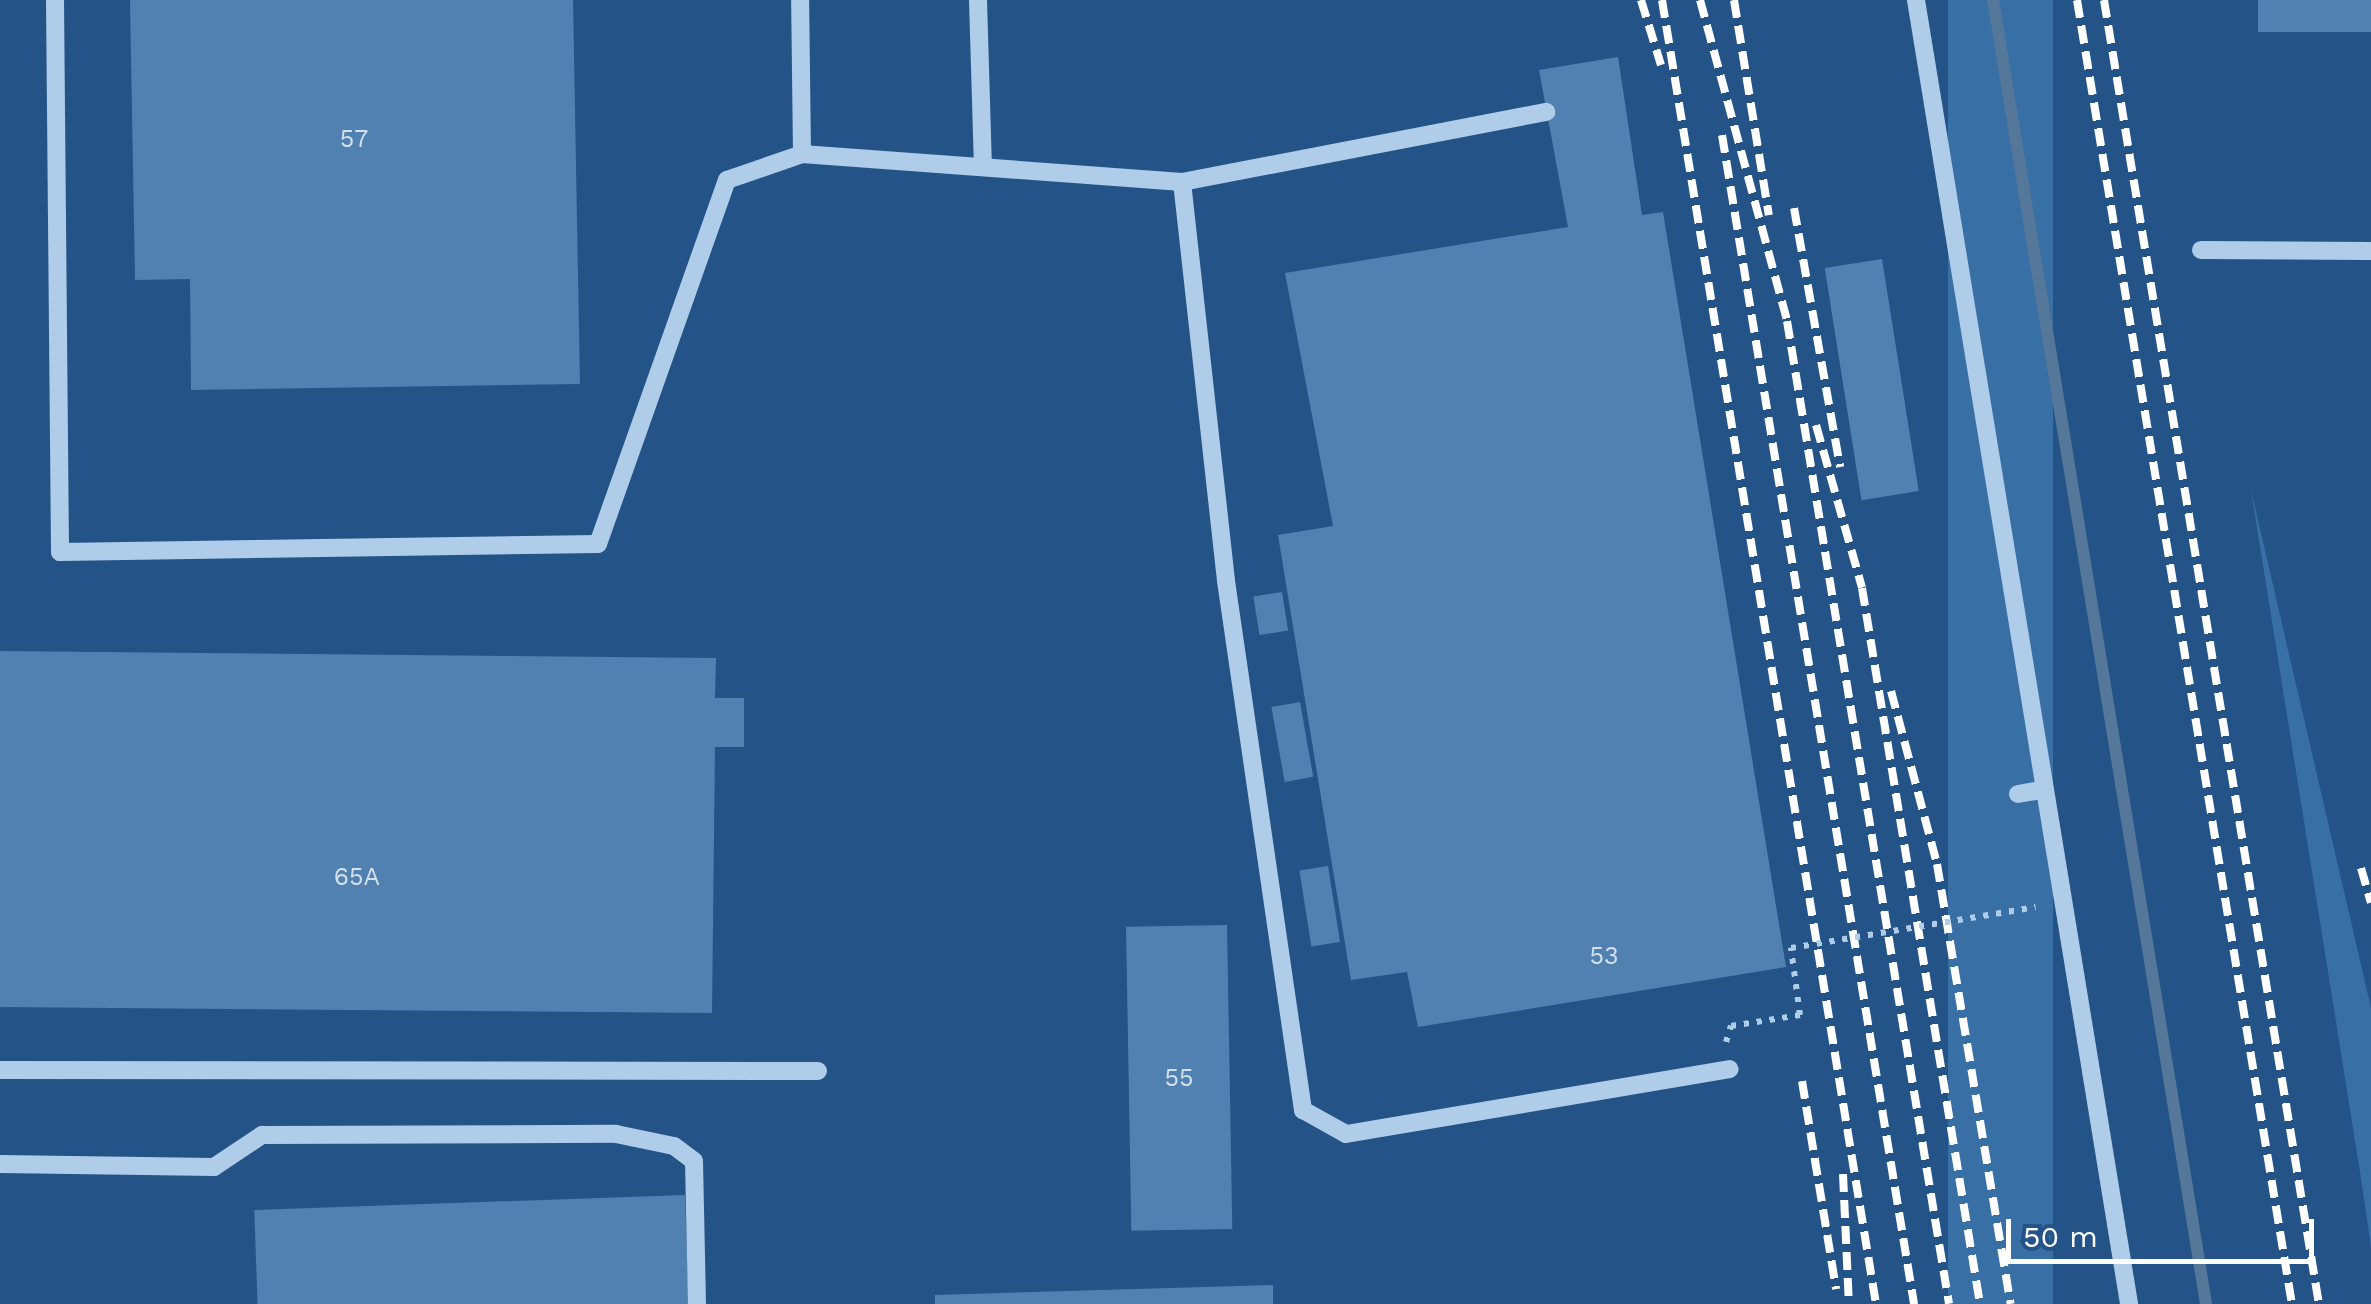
<!DOCTYPE html>
<style>
body{margin:0}
#map{position:relative;width:2371px;height:1304px;overflow:hidden;background:#245487;font-family:"Work Sans",sans-serif}
div>[style]{position:absolute}
[style*='--x']{left:calc(var(--x)*1px);top:calc(var(--y)*1px);width:calc(var(--w)*1px);rotate:calc(var(--a)*1deg)}
.green>*{inset:0;background:#386fa4;transform-origin:0 0}
.stream>*{height:12px;margin:-6px;padding:0 6px;transform-origin:6px;border-radius:6px;background:#55779a}
.building>*{inset:0;background:#5081b1;transform-origin:0 0}
.path>*{height:6px;margin-top:-3px;transform-origin:0;background:repeating-linear-gradient(90deg,#afcce9 0 5px,transparent 0 13px)}
.minor>*{height:18px;margin:-9px;padding:0 9px;transform-origin:9px;border-radius:9px;background:#afcce9}
.rail>*{height:8px;margin-top:-4px;transform-origin:0;background:repeating-linear-gradient(90deg,#fff 0 18px,transparent 0 26px)}
.path-bridge>*{height:6px;margin-top:-3px;transform-origin:0;background:repeating-linear-gradient(90deg,#afcce9 0 5px,transparent 0 13px)}
span{translate:-50% -50%;white-space:nowrap;text-align:center;line-height:1.15;-webkit-text-stroke:9px #245487;paint-order:stroke}
.number-label{font-size:25px;color:#d3e0ec}
.number-label span{-webkit-text-stroke-width:0}
.scale{position:absolute;left:2006px;top:1219px;width:308px;height:45px;box-sizing:border-box;border:5px solid #fff;border-top:0;padding-left:12px;font-size:30px;line-height:35px;white-space:nowrap;color:#fff;-webkit-text-stroke:8px #245487;paint-order:stroke}
</style>
<div id="map">
<div class="green">
<div style="left:1948px;top:0;width:105px;height:1321px"></div>
<div style="clip-path:polygon(2251px 490px,2371px 1008px,2371px 1247px,2360px 1172px)"></div>
</div>
<div class="stream">
<div style="--x:1993;--y:0;--w:1321;--a:80.72"></div>
</div>
<div class="building">
<div style="clip-path:polygon(130px 0,573px 0,580px 384px,191px 390px,190px 279px,135px 280px)"></div>
<div style="left:2258px;top:0;width:113px;height:32px"></div>
<div style="clip-path:polygon(1618px 57px,1642px 215px,1663px 212px,1786px 967px,1418px 1027px,1407px 972px,1351px 980px,1278px 535px,1333px 526px,1285px 273px,1568px 227px,1539px 70px)"></div>
<div style="left:1882px;top:259px;width:235px;height:58px;rotate:81deg"></div>
<div style="left:1282px;top:592px;width:39px;height:29px;rotate:81deg"></div>
<div style="clip-path:polygon(0 651px,716px 658px,715px 698px,744px 698px,744px 747px,715px 747px,712px 1013px,0 1007px)"></div>
<div style="left:1300px;top:702px;width:76px;height:29px;rotate:80deg"></div>
<div style="left:1328px;top:866px;width:77px;height:29px;rotate:81deg"></div>
<div style="left:1227px;top:925px;width:304px;height:101px;rotate:89deg"></div>
<div style="left:685px;top:1195px;width:109px;height:431px;rotate:88deg"></div>
<div style="clip-path:polygon(1273px 1285px,1273px 1304px,935px 1304px,935px 1295px)"></div>
</div>
<div class="path">
<div style="--x:1726;--y:1042;--w:17;--a:-73"></div>
<div style="--x:1731;--y:1026;--w:70;--a:-9.1"></div>
<div style="--x:1800;--y:1015;--w:68;--a:-97.7"></div>
</div>
<div class="minor">
<div style="--x:55;--y:0;--w:552;--a:89.48"></div>
<div style="--x:60;--y:552;--w:538;--a:-0.85"></div>
<div style="--x:598;--y:544;--w:386;--a:-70.5"></div>
<div style="--x:727;--y:180;--w:79;--a:-19.1"></div>
<div style="--x:802;--y:154;--w:154;--a:-90.7"></div>
<div style="--x:978;--y:0;--w:167;--a:88.3"></div>
<div style="--x:1916;--y:0;--w:1321;--a:80.72"></div>
<div style="--x:802;--y:154;--w:381;--a:4.2"></div>
<div style="--x:1182;--y:182;--w:371;--a:-10.9"></div>
<div style="--x:1182;--y:182;--w:401;--a:83.7"></div>
<div style="--x:1226;--y:581;--w:535;--a:81.72"></div>
<div style="--x:1303;--y:1110;--w:49;--a:29.2"></div>
<div style="--x:1346;--y:1134;--w:389;--a:-9.6"></div>
<div style="--x:2201;--y:250;--w:170;--a:0.3"></div>
<div style="--x:2018;--y:794;--w:27;--a:-10"></div>
<div style="--x:0;--y:1070;--w:818;--a:0.07"></div>
<div style="--x:0;--y:1164;--w:214;--a:0.8"></div>
<div style="--x:214;--y:1167;--w:58;--a:-33.7"></div>
<div style="--x:262;--y:1135;--w:354;--a:-0.2"></div>
<div style="--x:616;--y:1134;--w:59;--a:11.7"></div>
<div style="--x:674;--y:1146;--w:25;--a:37"></div>
<div style="--x:694;--y:1161;--w:143;--a:88.8"></div>
</div>
<div class="rail">
<div style="--x:1641;--y:0;--w:68;--a:72.9"></div>
<div style="--x:1662;--y:0;--w:1321;--a:80.68"></div>
<div style="--x:1700;--y:0;--w:333;--a:74.8"></div>
<div style="--x:1787;--y:321;--w:996;--a:80.64"></div>
<div style="--x:1734;--y:0;--w:218;--a:80.8"></div>
<div style="--x:2077;--y:0;--w:1322;--a:80.64"></div>
<div style="--x:2104;--y:0;--w:1322;--a:80.64"></div>
<div style="--x:1722;--y:135;--w:1185;--a:80.67"></div>
<div style="--x:1794;--y:208;--w:263;--a:79.9"></div>
<div style="--x:1816;--y:425;--w:169;--a:74.2"></div>
<div style="--x:1862;--y:588;--w:726;--a:80.64"></div>
<div style="--x:1891;--y:691;--w:179;--a:75.1"></div>
<div style="--x:1937;--y:864;--w:446;--a:80.5"></div>
<div style="--x:2361;--y:868;--w:36;--a:74"></div>
<div style="--x:1802;--y:1081;--w:211;--a:80.7"></div>
<div style="--x:1843;--y:1174;--w:130;--a:87.4"></div>
</div>
<div class="path-bridge">
<div style="--x:1791;--y:948;--w:248;--a:-9.5"></div>
</div>
<div class="number-label">
<span style="left:354px;top:139px">57</span>
<span style="left:357px;top:877px">65A</span>
<span style="left:1604px;top:956px">53</span>
<span style="left:1179px;top:1078px">55</span>
</div>
<div class="scale">50 m</div>
</div>
